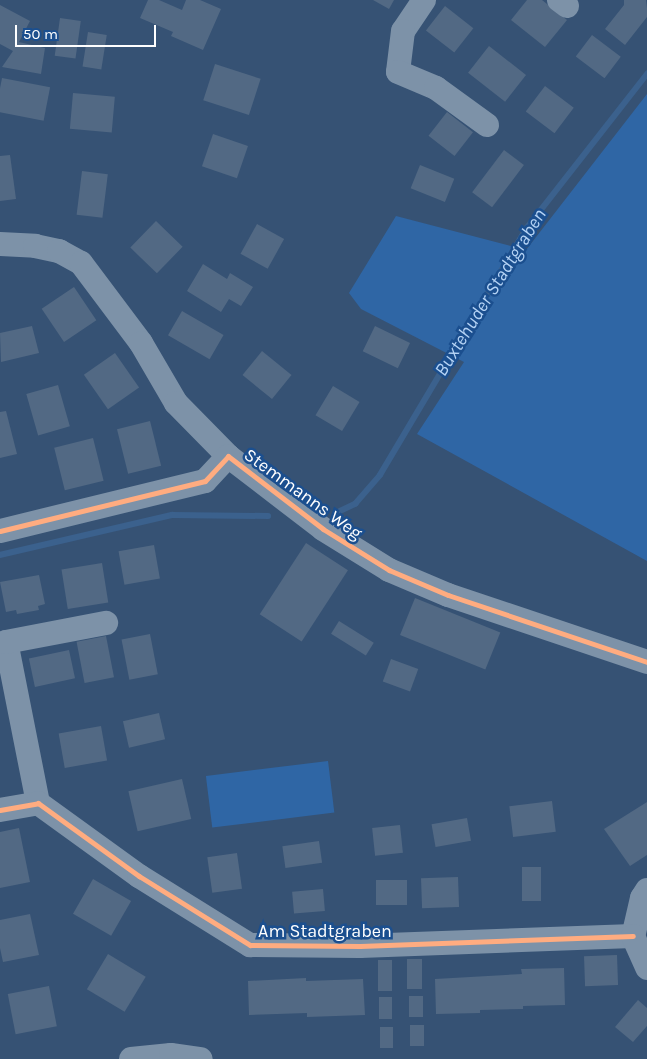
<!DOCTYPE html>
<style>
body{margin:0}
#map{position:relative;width:647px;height:1059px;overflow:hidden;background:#365274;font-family:Karla,sans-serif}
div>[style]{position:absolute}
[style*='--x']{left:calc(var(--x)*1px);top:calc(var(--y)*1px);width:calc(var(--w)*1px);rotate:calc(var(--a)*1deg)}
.green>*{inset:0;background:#2f66a5;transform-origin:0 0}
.stream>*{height:5.5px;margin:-2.75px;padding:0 2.75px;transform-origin:2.75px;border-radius:2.75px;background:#3b618d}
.building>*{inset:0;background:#526984;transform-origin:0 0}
.minor>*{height:24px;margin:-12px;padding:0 12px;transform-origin:12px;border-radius:12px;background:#7d92a8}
.cycleway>*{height:5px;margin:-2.5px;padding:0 2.5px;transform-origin:2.5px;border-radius:2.5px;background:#ffac80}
span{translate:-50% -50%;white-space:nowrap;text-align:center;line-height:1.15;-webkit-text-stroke:5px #1b4f8f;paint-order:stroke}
.street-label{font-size:18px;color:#fff}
.water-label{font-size:19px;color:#b5d3f5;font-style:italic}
.scale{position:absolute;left:15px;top:25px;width:141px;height:22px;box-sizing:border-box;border:2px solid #fff;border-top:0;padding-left:6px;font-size:15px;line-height:18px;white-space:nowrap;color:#fff;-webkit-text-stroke:4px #1b4f8f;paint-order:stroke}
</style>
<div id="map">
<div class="green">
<div style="clip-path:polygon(647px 94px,647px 561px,417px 434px,464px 362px,361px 309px,349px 293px,396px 216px,526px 250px)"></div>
<div style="left:328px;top:761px;width:52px;height:123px;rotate:83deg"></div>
</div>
<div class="stream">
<div style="--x:340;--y:511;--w:17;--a:-25"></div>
<div style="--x:355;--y:504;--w:38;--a:-49"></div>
<div style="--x:380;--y:475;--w:286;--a:-59.3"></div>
<div style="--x:526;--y:229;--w:197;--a:-52"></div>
<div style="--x:0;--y:555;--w:177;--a:-13.1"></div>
<div style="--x:172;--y:515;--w:96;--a:0.6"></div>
</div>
<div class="building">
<div style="clip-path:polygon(148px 0,159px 0,182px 10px,186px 0,200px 0,221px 9px,203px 50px,171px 36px,173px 32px,140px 18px)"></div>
<div style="clip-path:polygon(373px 0,394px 0,389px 9px)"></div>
<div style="clip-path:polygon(527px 0,542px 0,567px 20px,545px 47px,511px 20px)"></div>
<div style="clip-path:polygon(624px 0,646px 0,647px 8px,647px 17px,625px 45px,605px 29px,624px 5px)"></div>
<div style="clip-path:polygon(0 5px,30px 21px,19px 42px,45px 48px,41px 74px,2px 67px,13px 51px,0 44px)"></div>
<div style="left:445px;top:6px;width:36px;height:31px;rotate:38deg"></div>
<div style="left:60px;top:18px;width:21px;height:38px;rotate:8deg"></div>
<div style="left:88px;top:32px;width:19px;height:35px;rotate:9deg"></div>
<div style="left:592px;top:35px;width:36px;height:27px;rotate:37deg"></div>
<div style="left:489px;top:46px;width:47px;height:34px;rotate:38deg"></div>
<div style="left:215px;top:64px;width:48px;height:38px;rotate:18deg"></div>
<div style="left:2px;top:78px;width:49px;height:34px;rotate:11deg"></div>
<div style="left:545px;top:86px;width:36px;height:32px;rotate:37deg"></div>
<div style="left:73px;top:93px;width:42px;height:36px;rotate:5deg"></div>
<div style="left:447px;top:112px;width:33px;height:30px;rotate:38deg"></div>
<div style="left:213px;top:134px;width:37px;height:34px;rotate:19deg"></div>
<div style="left:504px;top:150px;width:25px;height:53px;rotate:37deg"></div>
<div style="clip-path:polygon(10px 155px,16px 199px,0 201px,0 156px)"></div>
<div style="left:420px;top:165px;width:37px;height:25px;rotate:22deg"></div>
<div style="left:82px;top:171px;width:26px;height:44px;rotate:7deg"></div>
<div style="left:156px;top:221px;width:37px;height:37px;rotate:44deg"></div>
<div style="left:257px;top:224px;width:31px;height:34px;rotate:29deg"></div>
<div style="clip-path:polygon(203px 264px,227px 279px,230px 273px,253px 287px,241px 306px,229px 299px,221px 312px,187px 291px)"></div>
<div style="left:74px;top:287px;width:40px;height:39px;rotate:56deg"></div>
<div style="left:182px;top:311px;width:48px;height:28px;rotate:30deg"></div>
<div style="clip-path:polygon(32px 326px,39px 353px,1px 362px,0 333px)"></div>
<div style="left:375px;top:326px;width:39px;height:28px;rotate:26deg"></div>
<div style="left:262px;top:351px;width:38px;height:31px;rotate:39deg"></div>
<div style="left:115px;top:353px;width:42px;height:38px;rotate:55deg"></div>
<div style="left:58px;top:385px;width:43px;height:33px;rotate:74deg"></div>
<div style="left:333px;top:386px;width:31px;height:34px;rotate:31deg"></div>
<div style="clip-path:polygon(6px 411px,17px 454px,0 458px,0 412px)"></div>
<div style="left:150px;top:421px;width:46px;height:34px;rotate:76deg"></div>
<div style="left:93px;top:438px;width:44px;height:40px;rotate:76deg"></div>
<div style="left:306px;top:543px;width:50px;height:85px;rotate:33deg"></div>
<div style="left:154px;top:545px;width:34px;height:36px;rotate:80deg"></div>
<div style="left:102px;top:563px;width:40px;height:41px;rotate:81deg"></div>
<div style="clip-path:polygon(39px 575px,45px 604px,38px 606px,39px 610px,17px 614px,16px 610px,6px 612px,0 582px)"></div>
<div style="left:415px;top:598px;width:92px;height:40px;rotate:22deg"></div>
<div style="left:339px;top:621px;width:41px;height:15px;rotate:32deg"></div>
<div style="left:150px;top:634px;width:41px;height:29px;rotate:79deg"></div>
<div style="left:106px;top:636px;width:42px;height:30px;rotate:79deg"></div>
<div style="left:69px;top:650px;width:29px;height:41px;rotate:78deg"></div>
<div style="left:391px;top:659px;width:29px;height:24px;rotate:20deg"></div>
<div style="left:159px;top:713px;width:27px;height:37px;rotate:77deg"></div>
<div style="left:101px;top:726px;width:35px;height:43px;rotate:80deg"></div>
<div style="left:182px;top:779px;width:41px;height:55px;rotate:77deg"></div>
<div style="left:552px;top:801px;width:31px;height:43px;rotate:83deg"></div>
<div style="clip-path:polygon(647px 802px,647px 855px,630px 866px,604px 829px)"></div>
<div style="left:467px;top:818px;width:23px;height:36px;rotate:80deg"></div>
<div style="left:400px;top:825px;width:28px;height:28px;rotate:84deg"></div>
<div style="clip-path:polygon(19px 828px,30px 882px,0 888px,0 832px)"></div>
<div style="left:319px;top:841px;width:22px;height:37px;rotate:82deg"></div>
<div style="left:237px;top:853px;width:36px;height:30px;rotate:82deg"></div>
<div style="left:522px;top:867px;width:19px;height:34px"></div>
<div style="left:458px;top:877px;width:30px;height:37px;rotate:88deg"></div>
<div style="left:93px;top:879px;width:44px;height:40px;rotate:30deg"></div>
<div style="left:407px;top:880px;width:25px;height:31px;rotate:90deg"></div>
<div style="left:323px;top:889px;width:22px;height:31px;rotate:85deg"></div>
<div style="clip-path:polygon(30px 914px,39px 955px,3px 962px,0 948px,0 920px)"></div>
<div style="left:108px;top:954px;width:44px;height:41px;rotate:31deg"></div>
<div style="left:617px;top:955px;width:30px;height:33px;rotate:88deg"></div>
<div style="left:407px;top:959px;width:15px;height:30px"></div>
<div style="left:392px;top:960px;width:31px;height:14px;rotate:90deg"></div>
<div style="clip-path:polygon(564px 968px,565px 1005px,523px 1006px,523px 1009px,480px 1010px,480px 1013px,436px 1014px,435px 979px,522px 974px,521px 969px)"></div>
<div style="clip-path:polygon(306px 978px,306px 981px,363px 979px,365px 1015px,307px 1017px,307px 1013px,249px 1015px,248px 981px)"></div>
<div style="left:49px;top:986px;width:41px;height:42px;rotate:79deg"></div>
<div style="left:409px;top:996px;width:14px;height:21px"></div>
<div style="left:379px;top:997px;width:13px;height:22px"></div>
<div style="clip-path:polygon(638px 1000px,647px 1008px,647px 1026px,633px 1042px,615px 1027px)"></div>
<div style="left:424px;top:1025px;width:21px;height:14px;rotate:90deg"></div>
<div style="left:380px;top:1027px;width:13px;height:21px"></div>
</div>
<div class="minor">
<div style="--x:424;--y:0;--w:37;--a:124"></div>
<div style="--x:403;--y:31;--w:41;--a:97"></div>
<div style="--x:398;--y:72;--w:41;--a:22.8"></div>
<div style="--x:436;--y:88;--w:63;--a:36"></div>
<div style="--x:559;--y:0;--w:10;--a:37"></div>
<div style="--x:0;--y:244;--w:35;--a:3"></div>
<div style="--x:35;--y:246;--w:25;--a:12"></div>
<div style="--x:59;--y:251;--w:25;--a:29"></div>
<div style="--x:81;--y:263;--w:100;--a:53.1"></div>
<div style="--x:141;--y:343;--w:69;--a:59.7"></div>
<div style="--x:176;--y:403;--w:74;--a:45.5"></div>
<div style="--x:228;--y:456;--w:120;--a:37.5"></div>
<div style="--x:323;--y:529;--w:78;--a:31.8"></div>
<div style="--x:389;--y:570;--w:64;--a:23"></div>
<div style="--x:448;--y:595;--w:210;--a:18.6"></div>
<div style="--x:0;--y:531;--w:211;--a:-13.7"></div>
<div style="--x:205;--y:481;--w:34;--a:-47"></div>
<div style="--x:38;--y:803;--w:164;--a:-101.2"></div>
<div style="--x:6;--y:642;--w:102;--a:-10.8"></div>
<div style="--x:0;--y:810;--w:39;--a:-10"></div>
<div style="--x:38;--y:803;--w:125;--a:35.9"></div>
<div style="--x:139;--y:876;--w:131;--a:31.9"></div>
<div style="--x:250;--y:945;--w:110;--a:0.5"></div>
<div style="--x:360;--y:946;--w:273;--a:-2.1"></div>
<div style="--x:647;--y:890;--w:9;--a:122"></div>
<div style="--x:642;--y:898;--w:39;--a:103"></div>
<div style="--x:633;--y:936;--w:35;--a:66"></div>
<div style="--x:131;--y:1059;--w:40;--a:-5.7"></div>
<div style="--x:171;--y:1055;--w:30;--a:8"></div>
</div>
<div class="cycleway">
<div style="--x:0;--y:531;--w:211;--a:-13.7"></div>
<div style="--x:205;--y:481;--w:34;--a:-47"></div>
<div style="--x:228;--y:456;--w:120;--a:37.5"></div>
<div style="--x:323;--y:529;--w:78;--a:31.8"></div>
<div style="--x:389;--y:570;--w:64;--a:23"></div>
<div style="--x:448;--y:595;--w:210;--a:18.6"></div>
<div style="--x:0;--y:810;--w:39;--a:-10"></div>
<div style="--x:38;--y:803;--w:125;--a:35.9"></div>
<div style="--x:139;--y:876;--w:131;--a:31.9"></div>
<div style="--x:250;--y:945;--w:110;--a:0.5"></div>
<div style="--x:360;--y:946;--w:273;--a:-2.1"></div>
</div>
<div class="street-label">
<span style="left:303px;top:494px;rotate:36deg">Stemmanns Weg</span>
<span style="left:325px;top:931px">Am Stadtgraben</span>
</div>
<div class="water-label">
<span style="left:491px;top:293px;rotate:-58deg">Buxtehuder Stadtgraben</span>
</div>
<div class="scale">50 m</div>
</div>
